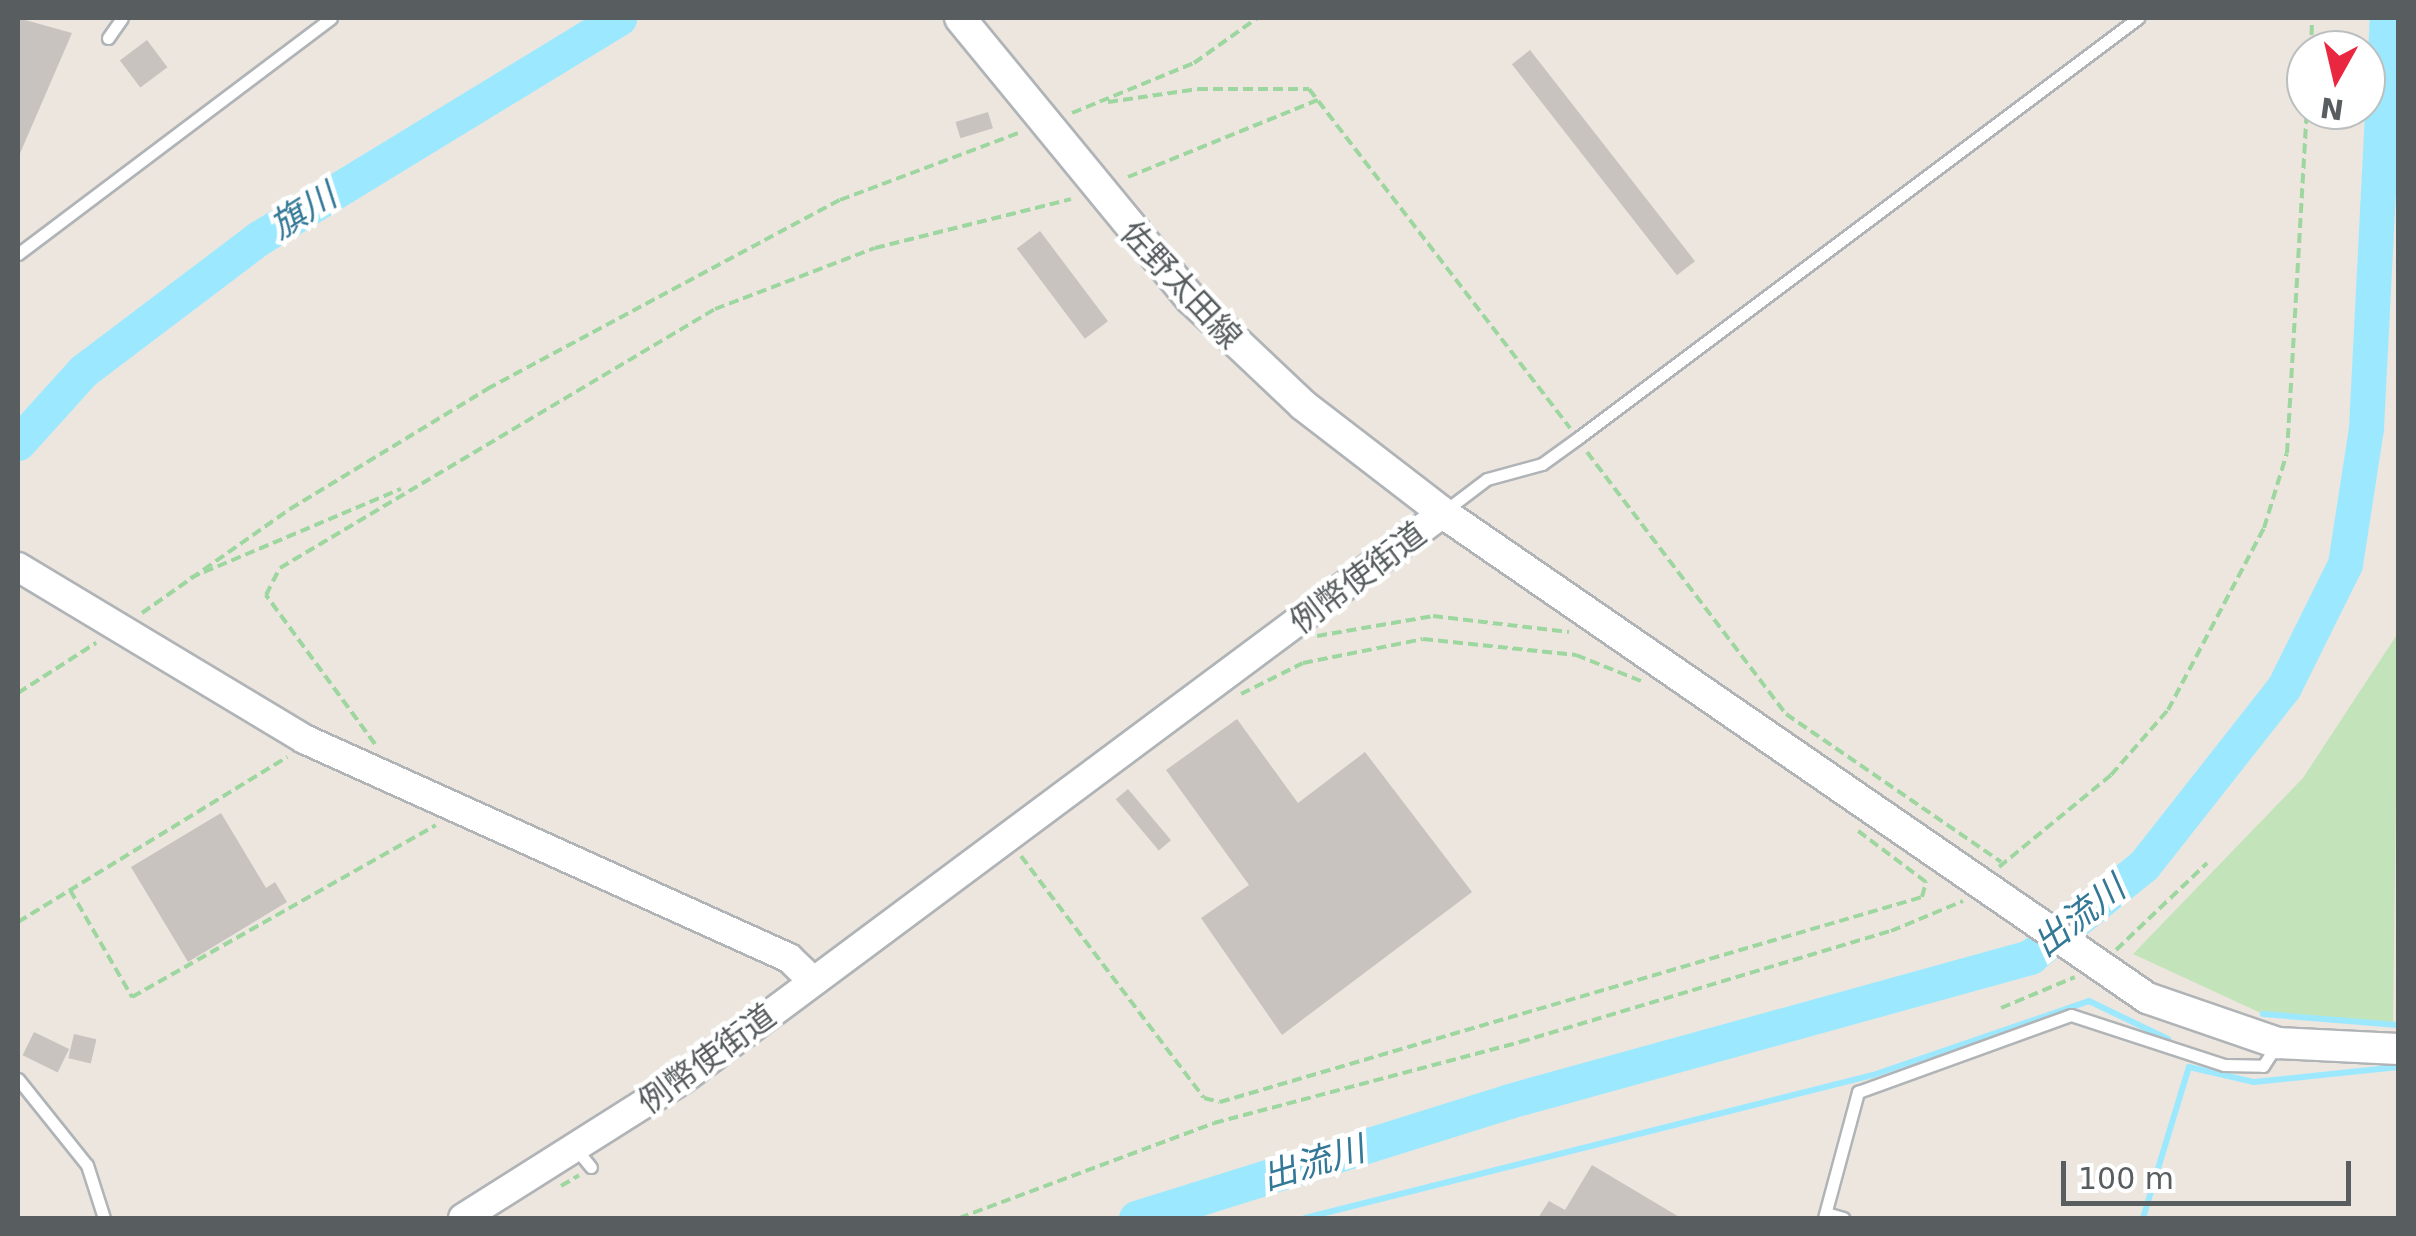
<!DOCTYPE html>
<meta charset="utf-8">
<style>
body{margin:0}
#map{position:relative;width:2416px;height:1236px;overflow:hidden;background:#ece6df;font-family:"DejaVu Sans","Noto Sans JP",sans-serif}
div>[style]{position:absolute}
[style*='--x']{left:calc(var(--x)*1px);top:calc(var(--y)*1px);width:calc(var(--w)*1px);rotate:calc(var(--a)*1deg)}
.green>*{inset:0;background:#c3e4ba}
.stream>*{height:6px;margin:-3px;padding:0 3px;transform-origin:3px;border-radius:3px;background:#9ce9ff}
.river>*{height:35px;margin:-17.5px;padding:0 17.5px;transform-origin:17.5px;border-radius:17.5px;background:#9ce9ff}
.building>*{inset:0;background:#c8c3be;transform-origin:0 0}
.path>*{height:4px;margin-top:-2px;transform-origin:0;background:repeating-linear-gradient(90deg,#9ed6a0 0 10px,transparent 0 15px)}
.roads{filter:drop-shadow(2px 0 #b0b4b7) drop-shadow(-2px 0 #b0b4b7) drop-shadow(0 2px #b0b4b7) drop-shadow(0 -2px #b0b4b7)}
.service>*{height:11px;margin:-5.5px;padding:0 5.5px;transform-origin:5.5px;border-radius:5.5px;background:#fff}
.tertiary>*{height:28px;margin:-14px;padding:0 14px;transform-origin:14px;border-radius:14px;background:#fff}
.secondary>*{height:30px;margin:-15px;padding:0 15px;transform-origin:15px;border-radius:15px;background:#fff}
span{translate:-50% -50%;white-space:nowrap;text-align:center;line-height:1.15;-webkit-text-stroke:9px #fff;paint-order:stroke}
.street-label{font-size:32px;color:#585e60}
.water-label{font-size:35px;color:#337896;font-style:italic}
.frame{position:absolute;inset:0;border:20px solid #585e60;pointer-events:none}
.north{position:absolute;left:2286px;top:30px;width:100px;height:100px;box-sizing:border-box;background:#fff;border:2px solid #bcbfbf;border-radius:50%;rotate:188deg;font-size:28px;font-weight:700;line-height:40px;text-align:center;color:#585e60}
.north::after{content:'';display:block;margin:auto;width:35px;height:45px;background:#ea2741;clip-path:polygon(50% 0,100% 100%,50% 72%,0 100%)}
.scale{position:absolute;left:2061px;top:1161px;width:290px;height:45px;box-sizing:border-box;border:5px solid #585e60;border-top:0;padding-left:12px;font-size:30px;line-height:35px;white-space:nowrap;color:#585e60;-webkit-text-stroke:8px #fff;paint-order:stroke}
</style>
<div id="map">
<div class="green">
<div style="clip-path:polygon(2398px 633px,2393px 1026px,2263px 1014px,2133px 954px,2303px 778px)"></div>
</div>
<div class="stream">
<div style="--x:2263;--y:1014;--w:135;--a:4.7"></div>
<div style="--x:1305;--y:1218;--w:586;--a:-14.13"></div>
<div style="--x:1873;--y:1075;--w:228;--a:-18.9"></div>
<div style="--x:2089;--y:1001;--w:88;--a:25.7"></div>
<div style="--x:2143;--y:1218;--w:158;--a:-73.1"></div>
<div style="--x:2189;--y:1067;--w:67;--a:13"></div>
<div style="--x:2254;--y:1082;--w:145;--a:-5.9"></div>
</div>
<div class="river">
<div style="--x:18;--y:443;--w:97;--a:-47.9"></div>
<div style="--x:83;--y:371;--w:221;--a:-37.1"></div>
<div style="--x:259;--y:238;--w:422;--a:-31.4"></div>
<div style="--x:1136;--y:1218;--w:391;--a:-17.4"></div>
<div style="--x:1509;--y:1101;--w:541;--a:-15.45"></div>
<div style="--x:2030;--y:957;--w:146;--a:-38.9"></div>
<div style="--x:2144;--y:865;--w:226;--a:-51.8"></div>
<div style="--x:2284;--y:687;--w:137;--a:-63.6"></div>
<div style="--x:2345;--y:564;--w:138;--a:-81.2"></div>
<div style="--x:2366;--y:428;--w:411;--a:-87.1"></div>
</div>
<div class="building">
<div style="clip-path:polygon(18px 18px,72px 33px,18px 158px)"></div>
<div style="left:147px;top:40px;width:34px;height:34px;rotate:53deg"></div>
<div style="left:1530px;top:50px;width:268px;height:23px;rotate:52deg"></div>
<div style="left:988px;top:112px;width:17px;height:34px;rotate:73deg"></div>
<div style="left:1040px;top:231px;width:113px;height:29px;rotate:53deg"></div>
<div style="clip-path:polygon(1237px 719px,1298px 803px,1365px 752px,1472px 892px,1282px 1035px,1201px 918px,1249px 885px,1166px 770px)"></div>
<div style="left:1128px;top:789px;width:67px;height:16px;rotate:50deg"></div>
<div style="clip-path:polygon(221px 813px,266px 888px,275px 882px,287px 902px,188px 962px,131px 867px)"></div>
<div style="left:34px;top:1032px;width:39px;height:26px;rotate:26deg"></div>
<div style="left:74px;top:1034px;width:23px;height:25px;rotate:13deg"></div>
<div style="clip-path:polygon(1592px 1165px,1681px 1218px,1538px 1218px,1549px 1201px,1565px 1210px)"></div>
</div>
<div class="path">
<div style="--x:2311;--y:50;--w:32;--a:-88"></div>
<div style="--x:1108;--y:102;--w:91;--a:-8.2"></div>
<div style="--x:1198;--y:89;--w:111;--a:0"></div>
<div style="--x:1309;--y:89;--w:428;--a:52.4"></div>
<div style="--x:1072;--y:113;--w:132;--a:-22.3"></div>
<div style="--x:1194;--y:63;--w:77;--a:-35.5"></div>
<div style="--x:1128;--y:177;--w:205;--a:-22.1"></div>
<div style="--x:1587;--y:452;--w:329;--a:52.8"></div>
<div style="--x:1786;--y:714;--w:261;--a:34.5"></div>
<div style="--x:190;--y:578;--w:229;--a:-22.9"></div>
<div style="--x:142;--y:613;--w:181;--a:-35.1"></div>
<div style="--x:290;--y:509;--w:231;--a:-31.3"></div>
<div style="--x:487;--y:389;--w:400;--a:-28.2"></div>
<div style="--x:840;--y:200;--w:193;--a:-20.6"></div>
<div style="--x:1317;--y:636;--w:118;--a:-9.8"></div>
<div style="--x:1433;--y:616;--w:137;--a:6.7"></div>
<div style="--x:18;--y:693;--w:93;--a:-32.7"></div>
<div style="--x:1241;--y:694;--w:69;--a:-26.6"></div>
<div style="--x:1303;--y:663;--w:122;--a:-11.3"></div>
<div style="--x:1423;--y:639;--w:154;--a:6"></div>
<div style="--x:1576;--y:655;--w:70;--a:21.8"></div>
<div style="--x:375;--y:744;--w:185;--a:-126.2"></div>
<div style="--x:266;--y:595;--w:30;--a:-63"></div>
<div style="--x:280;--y:568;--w:506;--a:-30.77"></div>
<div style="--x:715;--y:309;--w:171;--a:-20.9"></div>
<div style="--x:875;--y:248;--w:202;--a:-14"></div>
<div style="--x:1021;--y:856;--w:303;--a:52.9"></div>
<div style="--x:1204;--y:1098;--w:16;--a:14"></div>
<div style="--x:1220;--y:1102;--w:731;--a:-16.28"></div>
<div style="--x:1922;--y:897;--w:16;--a:-75"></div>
<div style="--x:1926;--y:882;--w:85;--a:-143.1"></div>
<div style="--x:1999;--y:867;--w:145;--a:-39.4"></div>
<div style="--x:2111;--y:775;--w:86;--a:-48.8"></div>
<div style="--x:2168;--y:710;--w:206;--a:-62.2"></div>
<div style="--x:2264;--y:528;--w:78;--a:-73"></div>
<div style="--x:2287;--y:453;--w:344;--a:-86.7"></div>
<div style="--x:70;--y:890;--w:124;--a:59.9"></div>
<div style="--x:132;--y:997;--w:349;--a:-29.5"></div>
<div style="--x:18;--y:922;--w:316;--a:-31.5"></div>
<div style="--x:2116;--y:950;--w:126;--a:-43.7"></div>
<div style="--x:2001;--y:1008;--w:80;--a:-22.7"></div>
<div style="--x:561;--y:1186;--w:21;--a:-31"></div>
<div style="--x:959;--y:1218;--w:272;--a:-20.4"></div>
<div style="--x:1214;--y:1123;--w:317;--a:-14.8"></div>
<div style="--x:1520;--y:1042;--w:387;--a:-16.7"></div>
<div style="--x:1891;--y:931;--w:78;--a:-22.6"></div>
</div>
<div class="roads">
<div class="service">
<div style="--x:108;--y:38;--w:24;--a:-55"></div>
<div style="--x:18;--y:254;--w:392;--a:-37"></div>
<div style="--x:1446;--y:510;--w:51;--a:-37.1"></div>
<div style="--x:1487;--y:479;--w:57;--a:-15.3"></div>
<div style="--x:1542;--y:464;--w:44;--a:-35.8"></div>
<div style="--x:1578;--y:438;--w:700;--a:-36.87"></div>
<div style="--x:18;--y:1079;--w:110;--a:51.3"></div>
<div style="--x:87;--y:1165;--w:56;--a:72.2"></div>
<div style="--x:577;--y:1150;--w:22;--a:51"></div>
<div style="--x:1826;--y:1213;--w:18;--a:16"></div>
<div style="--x:1824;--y:1218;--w:131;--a:-74.9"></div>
<div style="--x:1858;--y:1092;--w:226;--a:-19.9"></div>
<div style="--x:2071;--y:1015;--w:161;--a:18.1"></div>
<div style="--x:2224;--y:1065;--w:39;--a:1"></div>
<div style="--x:2263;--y:1066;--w:27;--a:-57"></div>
</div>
<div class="tertiary">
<div style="--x:18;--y:567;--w:334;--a:31"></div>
<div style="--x:304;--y:739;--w:532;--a:24.3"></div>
<div style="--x:789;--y:958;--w:33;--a:44"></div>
<div style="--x:463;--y:1218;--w:260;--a:-32.3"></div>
<div style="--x:683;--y:1079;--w:948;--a:-36.68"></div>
</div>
<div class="secondary">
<div style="--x:960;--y:18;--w:364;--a:50.6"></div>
<div style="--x:1191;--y:299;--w:154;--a:43.4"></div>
<div style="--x:1303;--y:405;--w:177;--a:37.6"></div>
<div style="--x:1443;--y:513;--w:855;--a:34.56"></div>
<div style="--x:2147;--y:998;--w:139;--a:19"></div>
<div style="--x:2278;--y:1043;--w:120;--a:2.9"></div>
</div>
</div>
<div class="street-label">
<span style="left:1181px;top:285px;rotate:47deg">佐野太田線</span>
<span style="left:1358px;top:578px;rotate:-37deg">例幣使街道</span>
<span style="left:707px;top:1059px;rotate:-36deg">例幣使街道</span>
</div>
<div class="water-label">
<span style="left:303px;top:211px;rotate:-32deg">旗川</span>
<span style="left:2079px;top:916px;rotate:-38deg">出流川</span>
<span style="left:1313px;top:1163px;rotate:-17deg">出流川</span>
</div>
<div class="frame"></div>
<div class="north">N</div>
<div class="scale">100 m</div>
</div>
